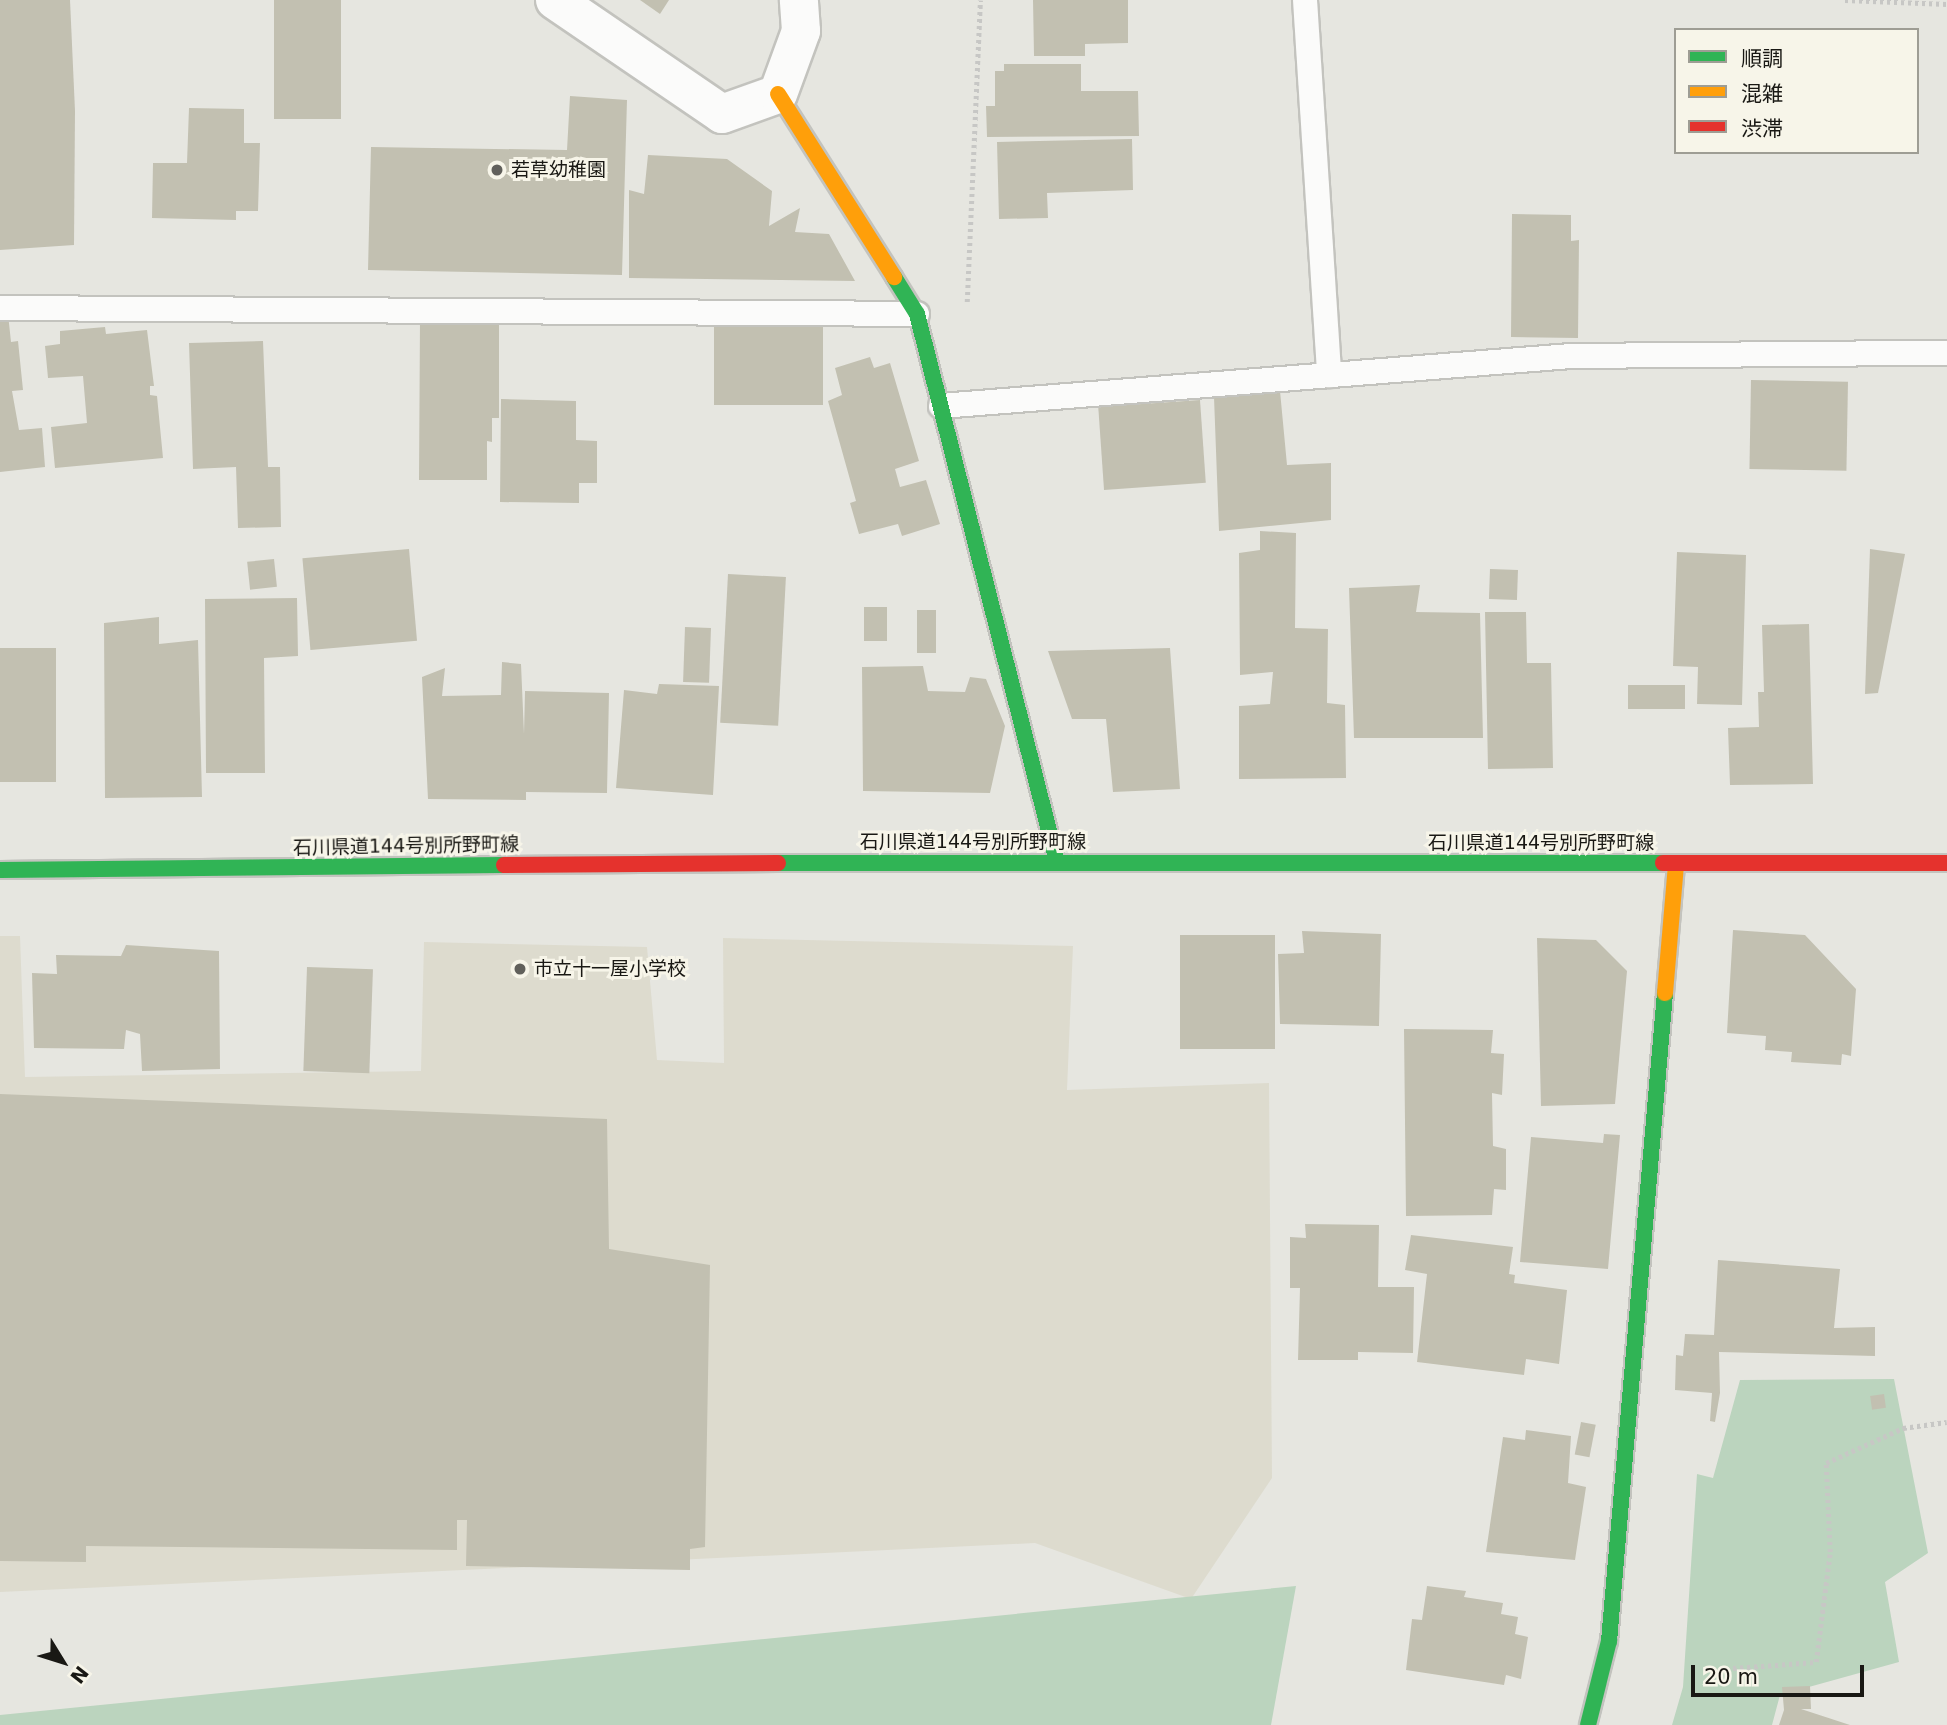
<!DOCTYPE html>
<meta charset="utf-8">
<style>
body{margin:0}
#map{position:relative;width:1947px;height:1725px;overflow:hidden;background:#e6e6e0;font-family:"DejaVu Sans","Noto Sans JP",sans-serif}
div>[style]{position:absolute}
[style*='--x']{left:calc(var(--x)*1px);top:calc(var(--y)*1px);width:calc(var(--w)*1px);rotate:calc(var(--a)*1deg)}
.built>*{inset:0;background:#dddbce}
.green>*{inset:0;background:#bbd4be}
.building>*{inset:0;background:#c2c0b1;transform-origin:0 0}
.path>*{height:4.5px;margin-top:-2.25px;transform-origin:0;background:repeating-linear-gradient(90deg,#c7c7c5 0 3.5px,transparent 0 7px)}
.roads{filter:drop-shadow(2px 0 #c3c3be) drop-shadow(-2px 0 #c3c3be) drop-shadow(0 2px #c3c3be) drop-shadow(0 -2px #c3c3be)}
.lane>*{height:24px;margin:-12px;padding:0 12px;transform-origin:12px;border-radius:12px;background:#fbfbfa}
.street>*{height:38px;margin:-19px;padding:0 19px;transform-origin:19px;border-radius:19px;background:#fbfbfa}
.fast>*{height:16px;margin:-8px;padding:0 8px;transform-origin:8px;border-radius:8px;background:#30b455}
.slow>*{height:16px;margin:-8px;padding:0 8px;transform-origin:8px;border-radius:8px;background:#ff9f0a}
.jam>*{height:16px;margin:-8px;padding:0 8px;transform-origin:8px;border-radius:8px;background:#e5322d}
.dots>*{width:19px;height:19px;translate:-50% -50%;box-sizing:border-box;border:4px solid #f7f5e9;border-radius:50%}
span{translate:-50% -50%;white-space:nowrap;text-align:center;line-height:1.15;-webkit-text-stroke:6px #f7f5e9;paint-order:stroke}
.poi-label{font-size:19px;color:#191814}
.left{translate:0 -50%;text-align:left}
.street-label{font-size:19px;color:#191814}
.legend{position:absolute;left:1674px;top:28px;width:245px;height:126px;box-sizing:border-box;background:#f7f5e9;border:2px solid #9e9d94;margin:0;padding:9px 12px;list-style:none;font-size:21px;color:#191814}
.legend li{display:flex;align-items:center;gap:14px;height:35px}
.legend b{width:35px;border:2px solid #9e9d94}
.north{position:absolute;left:28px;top:1627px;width:70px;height:70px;-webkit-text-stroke:5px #f7f5e9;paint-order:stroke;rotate:128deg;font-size:19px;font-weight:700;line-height:28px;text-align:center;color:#191814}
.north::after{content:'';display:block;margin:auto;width:24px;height:32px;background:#191814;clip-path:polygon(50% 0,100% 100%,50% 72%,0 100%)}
.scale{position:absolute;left:1691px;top:1665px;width:173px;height:32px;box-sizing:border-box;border:4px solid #191814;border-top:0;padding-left:9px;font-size:21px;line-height:24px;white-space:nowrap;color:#191814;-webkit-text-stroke:5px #f7f5e9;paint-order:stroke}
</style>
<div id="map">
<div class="built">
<div style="clip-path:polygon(0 936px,20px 936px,25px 1077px,421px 1071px,424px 942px,647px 947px,657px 1060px,724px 1063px,723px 938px,1073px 946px,1067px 1090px,1269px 1083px,1272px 1478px,1191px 1599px,1035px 1543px,0 1592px)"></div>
</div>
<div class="green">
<div style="clip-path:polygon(1894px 1379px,1928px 1553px,1885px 1582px,1899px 1662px,1780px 1695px,1772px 1725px,1672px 1725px,1683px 1687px,1697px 1474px,1713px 1478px,1740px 1380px)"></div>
<div style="clip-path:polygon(1296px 1586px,1271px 1725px,0 1725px,0 1715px)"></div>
</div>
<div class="building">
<div style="clip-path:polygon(0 0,70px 0,75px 111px,74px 245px,0 250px)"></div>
<div style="left:274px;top:0;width:67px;height:119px"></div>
<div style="clip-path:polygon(640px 0,669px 0,660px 14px)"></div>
<div style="clip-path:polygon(1033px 0,1128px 0,1128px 43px,1085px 44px,1085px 56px,1034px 56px)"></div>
<div style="clip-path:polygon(1004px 64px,1081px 64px,1081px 91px,1138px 91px,1139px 136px,987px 137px,986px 106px,995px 106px,995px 71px,1004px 71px)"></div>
<div style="clip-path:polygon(570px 96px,627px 100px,622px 275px,368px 270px,371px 147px,567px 150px)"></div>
<div style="clip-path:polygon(189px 108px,244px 109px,244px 143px,260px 143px,258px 211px,236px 211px,236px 220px,152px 218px,153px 163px,187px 163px)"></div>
<div style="clip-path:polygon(1132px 139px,1133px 190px,1047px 193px,1048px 218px,999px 219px,997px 142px)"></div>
<div style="clip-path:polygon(648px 155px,727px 159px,772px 191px,769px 226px,800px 208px,795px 232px,829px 234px,855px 281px,629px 278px,629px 190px,644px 194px)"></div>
<div style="clip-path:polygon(1512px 214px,1571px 215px,1571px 241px,1579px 240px,1578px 338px,1511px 337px)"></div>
<div style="clip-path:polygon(8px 314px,11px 342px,18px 341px,23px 390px,12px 391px,19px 430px,42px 428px,45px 467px,0 472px,0 315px)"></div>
<div style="clip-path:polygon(420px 319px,499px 319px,499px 418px,492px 418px,492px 442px,487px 441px,487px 480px,419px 480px)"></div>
<div style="left:714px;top:326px;width:109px;height:79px"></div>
<div style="clip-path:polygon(105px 327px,106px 334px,147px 330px,154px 386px,150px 386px,150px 395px,157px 396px,163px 458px,55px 468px,51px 427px,87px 423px,83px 376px,48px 378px,45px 346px,60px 344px,60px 331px)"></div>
<div style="clip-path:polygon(263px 341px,268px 467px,280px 467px,281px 527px,238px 528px,236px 467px,193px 469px,189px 343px)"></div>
<div style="clip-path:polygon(870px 357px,874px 368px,890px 363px,919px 461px,895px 469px,900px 487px,926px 480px,940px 524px,902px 536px,898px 524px,859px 534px,850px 503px,856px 501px,828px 401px,842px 395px,835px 368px)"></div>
<div style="left:1751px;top:380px;width:97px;height:89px;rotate:1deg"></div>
<div style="clip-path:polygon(1280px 391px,1287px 465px,1331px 463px,1331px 520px,1219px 531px,1214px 397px)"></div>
<div style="clip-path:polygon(501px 399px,576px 401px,576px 440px,597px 441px,597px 483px,579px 483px,579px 503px,500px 502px)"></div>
<div style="left:1200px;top:400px;width:83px;height:102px;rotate:86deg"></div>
<div style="clip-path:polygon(1260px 531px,1296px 533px,1295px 628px,1328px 629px,1327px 703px,1345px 705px,1346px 778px,1239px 779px,1239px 706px,1270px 704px,1273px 672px,1240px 675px,1239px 553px,1260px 550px)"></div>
<div style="left:409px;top:549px;width:92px;height:107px;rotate:85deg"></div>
<div style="clip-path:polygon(1870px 549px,1905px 554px,1878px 693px,1865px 694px)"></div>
<div style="clip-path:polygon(1677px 552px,1746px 555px,1742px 705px,1697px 704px,1698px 667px,1673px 666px)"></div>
<div style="left:274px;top:559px;width:28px;height:27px;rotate:84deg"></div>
<div style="left:1490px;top:569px;width:28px;height:30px;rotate:2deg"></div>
<div style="left:728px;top:574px;width:58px;height:149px;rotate:3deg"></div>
<div style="clip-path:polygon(1420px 585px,1416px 612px,1480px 613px,1483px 738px,1354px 738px,1349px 588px)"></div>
<div style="clip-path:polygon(297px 598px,298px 656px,264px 658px,265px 773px,206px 773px,205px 599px)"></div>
<div style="left:864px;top:607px;width:23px;height:34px"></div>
<div style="left:917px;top:610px;width:19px;height:43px"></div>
<div style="clip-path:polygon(1485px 612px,1526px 612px,1527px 663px,1551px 663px,1553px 768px,1488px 769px)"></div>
<div style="clip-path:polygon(159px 617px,159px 644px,198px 640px,202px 797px,105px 798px,104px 623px)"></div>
<div style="clip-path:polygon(1809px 624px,1813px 784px,1730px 785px,1728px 728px,1759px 727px,1758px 692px,1764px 692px,1762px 625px)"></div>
<div style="left:685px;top:627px;width:26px;height:55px;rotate:2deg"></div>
<div style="left:0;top:648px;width:56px;height:134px"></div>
<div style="clip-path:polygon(1170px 648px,1180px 789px,1113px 792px,1106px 719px,1072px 719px,1048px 651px)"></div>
<div style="clip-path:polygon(502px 662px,521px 664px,524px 734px,525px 691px,609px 693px,607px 793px,526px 792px,526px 800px,428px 799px,422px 677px,445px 668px,442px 696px,501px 695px)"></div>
<div style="clip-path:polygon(923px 666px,928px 691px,965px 692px,970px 677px,986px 679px,1005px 726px,990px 793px,863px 791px,862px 667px)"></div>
<div style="clip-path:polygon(659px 684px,719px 686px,713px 795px,616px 788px,624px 690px,657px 694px)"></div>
<div style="left:1685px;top:685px;width:24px;height:57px;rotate:90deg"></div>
<div style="clip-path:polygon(1733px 930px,1805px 935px,1856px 989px,1851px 1056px,1842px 1054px,1841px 1065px,1791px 1062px,1792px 1052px,1765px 1050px,1766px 1036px,1727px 1033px)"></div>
<div style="clip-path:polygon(1302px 931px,1381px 934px,1379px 1026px,1280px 1024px,1278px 954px,1304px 953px)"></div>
<div style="left:1180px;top:935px;width:95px;height:114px"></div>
<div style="clip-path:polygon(1537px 938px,1596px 940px,1627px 971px,1615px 1104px,1541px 1106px)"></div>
<div style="clip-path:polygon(126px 945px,219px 951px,220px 1069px,142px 1071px,140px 1034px,126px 1030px,124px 1049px,34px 1048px,32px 973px,57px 974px,56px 955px,121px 956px)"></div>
<div style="left:307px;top:967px;width:66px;height:104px;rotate:2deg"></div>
<div style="clip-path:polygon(1404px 1029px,1493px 1030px,1491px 1053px,1504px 1054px,1502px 1095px,1492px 1093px,1493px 1146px,1506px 1149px,1506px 1190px,1494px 1189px,1492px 1215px,1406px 1216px)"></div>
<div style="clip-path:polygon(0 1094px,607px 1119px,609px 1249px,710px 1265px,705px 1547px,690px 1549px,690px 1570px,466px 1566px,467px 1520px,457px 1520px,457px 1550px,86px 1546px,86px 1562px,0 1561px)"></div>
<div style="clip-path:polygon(1604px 1134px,1620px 1135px,1608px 1269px,1520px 1262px,1531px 1137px,1603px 1143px)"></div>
<div style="clip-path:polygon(1305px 1224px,1379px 1225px,1378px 1287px,1414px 1287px,1413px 1353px,1358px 1352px,1358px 1360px,1298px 1360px,1300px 1288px,1290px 1288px,1290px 1237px,1306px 1238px)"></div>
<div style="clip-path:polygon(1411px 1235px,1513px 1247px,1509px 1274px,1515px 1275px,1514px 1283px,1567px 1290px,1559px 1364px,1526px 1359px,1524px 1375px,1417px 1362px,1427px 1274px,1405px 1270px)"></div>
<div style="clip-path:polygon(1718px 1260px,1840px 1269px,1834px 1328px,1875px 1327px,1875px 1356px,1719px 1352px,1720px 1393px,1715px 1422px,1710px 1421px,1712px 1393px,1675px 1390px,1676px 1355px,1683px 1356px,1685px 1334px,1714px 1335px)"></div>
<div style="left:1884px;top:1394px;width:14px;height:14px;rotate:82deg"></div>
<div style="left:1581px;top:1422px;width:15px;height:33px;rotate:11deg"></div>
<div style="clip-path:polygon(1526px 1430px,1571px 1436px,1568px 1483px,1586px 1487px,1575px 1560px,1486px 1552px,1503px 1437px,1525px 1440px)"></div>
<div style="clip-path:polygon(1427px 1586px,1466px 1591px,1464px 1597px,1503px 1603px,1501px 1614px,1518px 1617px,1515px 1634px,1528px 1637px,1521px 1679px,1506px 1675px,1504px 1685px,1406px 1670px,1412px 1619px,1422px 1620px)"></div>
<div style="clip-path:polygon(1810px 1686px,1811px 1709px,1801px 1709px,1850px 1725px,1779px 1725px,1784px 1710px,1782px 1687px)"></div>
</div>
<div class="path">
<div style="--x:1845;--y:0;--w:102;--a:2.2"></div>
<div style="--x:967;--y:302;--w:302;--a:-87.5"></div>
<div style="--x:1733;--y:1668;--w:83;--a:-4.1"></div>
<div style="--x:1816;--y:1662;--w:111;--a:-82.7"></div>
<div style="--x:1830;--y:1552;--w:89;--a:-92.6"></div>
<div style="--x:1826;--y:1463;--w:85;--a:-24.4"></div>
<div style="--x:1903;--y:1428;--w:44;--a:-7.8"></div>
</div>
<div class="roads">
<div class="lane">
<div style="--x:1305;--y:0;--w:376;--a:86.3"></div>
<div style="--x:0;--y:308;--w:917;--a:0.37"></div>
<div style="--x:941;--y:406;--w:631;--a:-4.54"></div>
<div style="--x:1570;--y:356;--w:377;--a:-0.5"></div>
</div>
<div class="street">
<div style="--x:555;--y:0;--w:202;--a:34.3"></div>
<div style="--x:722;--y:114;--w:59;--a:-19.7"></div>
<div style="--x:778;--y:94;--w:67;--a:-69.9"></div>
<div style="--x:801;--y:31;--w:31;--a:-94"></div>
</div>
<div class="fast">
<div style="--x:894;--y:277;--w:44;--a:58.1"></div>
<div style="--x:917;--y:314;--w:566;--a:75.67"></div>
<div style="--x:778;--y:863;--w:885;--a:0"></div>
<div style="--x:0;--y:870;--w:504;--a:-0.57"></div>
<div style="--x:1588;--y:1725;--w:87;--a:-76"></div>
<div style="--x:1609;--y:1641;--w:650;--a:-85.06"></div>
</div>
<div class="slow">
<div style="--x:778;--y:94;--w:217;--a:57.6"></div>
<div style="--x:1665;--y:993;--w:128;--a:-85.1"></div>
</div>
<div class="jam">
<div style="--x:1663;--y:863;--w:284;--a:0"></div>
<div style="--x:504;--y:865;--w:274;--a:-0.4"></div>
</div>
</div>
<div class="dots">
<div style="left:497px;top:170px;background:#61605b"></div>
<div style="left:520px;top:969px;background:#61605b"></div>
</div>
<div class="poi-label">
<span class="left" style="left:511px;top:170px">若草幼稚園</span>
<span class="left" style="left:534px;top:969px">市立十一屋小学校</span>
</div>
<div class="street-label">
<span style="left:973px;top:842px">石川県道144号別所野町線</span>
<span style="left:1541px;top:843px">石川県道144号別所野町線</span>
<span style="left:406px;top:846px;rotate:-1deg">石川県道144号別所野町線</span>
</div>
<ul class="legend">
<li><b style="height:9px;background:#30b455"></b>順調</li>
<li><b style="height:9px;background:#ff9f0a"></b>混雑</li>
<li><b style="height:9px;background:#e5322d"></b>渋滞</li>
</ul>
<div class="north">N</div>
<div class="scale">20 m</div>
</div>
